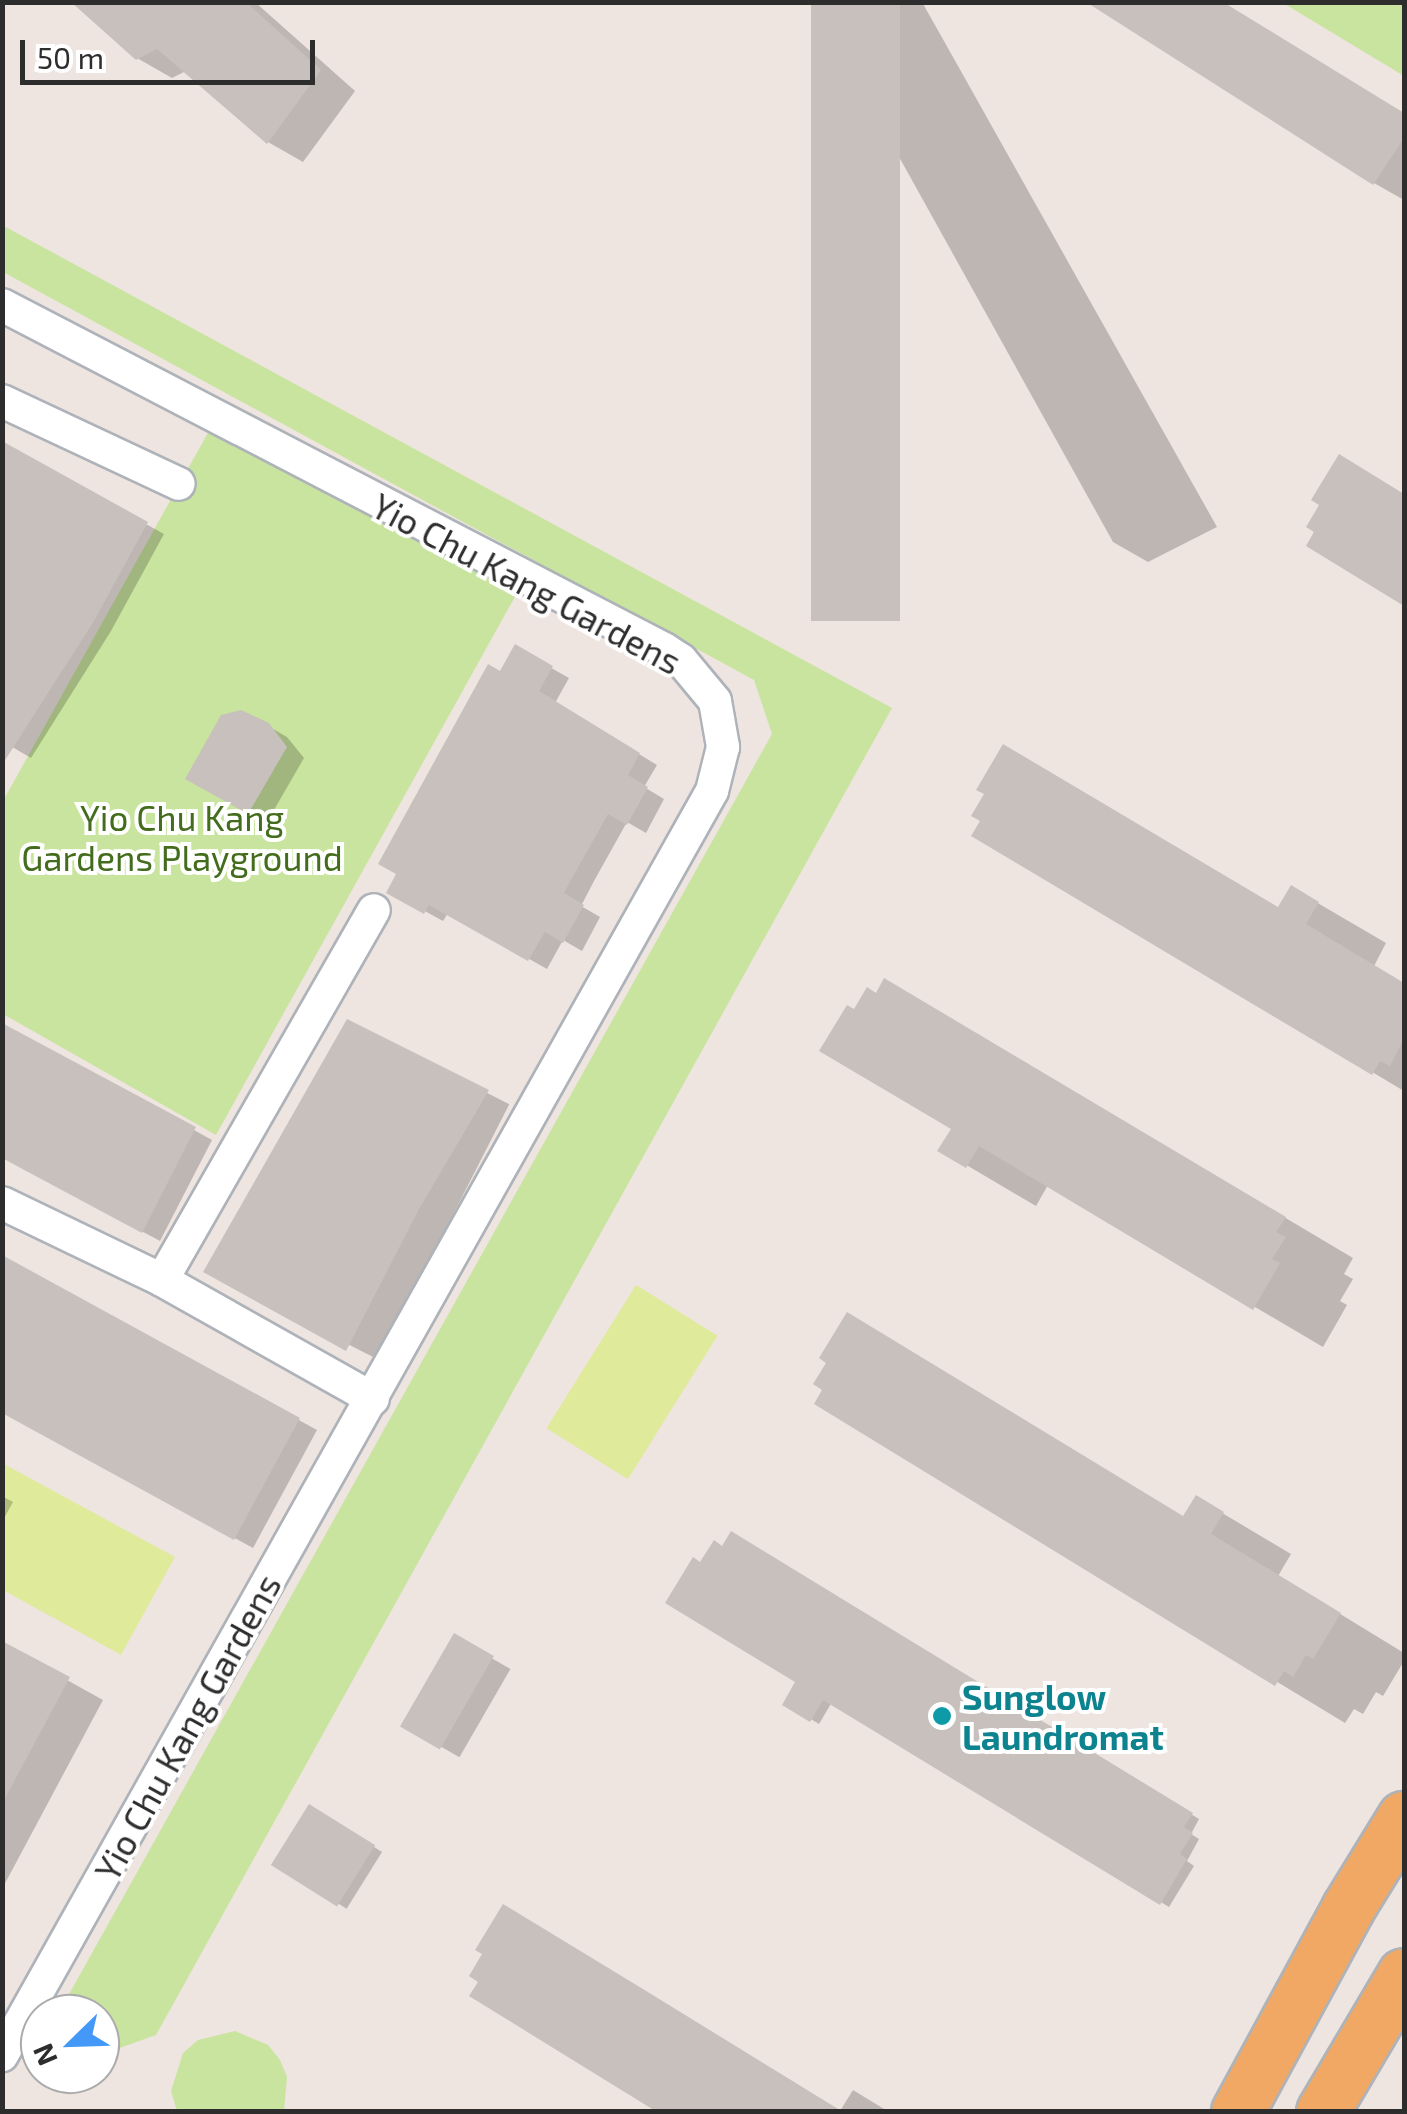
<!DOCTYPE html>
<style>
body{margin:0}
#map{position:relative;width:1407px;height:2114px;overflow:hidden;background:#eee4e0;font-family:"Exo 2",sans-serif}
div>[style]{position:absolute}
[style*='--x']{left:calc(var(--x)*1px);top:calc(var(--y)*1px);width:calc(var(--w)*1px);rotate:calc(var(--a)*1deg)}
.green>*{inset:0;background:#c9e49e}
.pitch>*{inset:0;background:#dfeb9a;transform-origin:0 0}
.shadow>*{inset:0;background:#0003;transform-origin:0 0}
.building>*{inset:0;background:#c7c0bc;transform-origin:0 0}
.roads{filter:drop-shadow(2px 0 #adb3b9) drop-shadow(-2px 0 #adb3b9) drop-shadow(0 2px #adb3b9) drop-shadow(0 -2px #adb3b9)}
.minor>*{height:32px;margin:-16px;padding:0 16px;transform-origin:16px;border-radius:16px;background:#fff}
.primary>*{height:52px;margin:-26px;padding:0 26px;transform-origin:26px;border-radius:26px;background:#f0a864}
.dots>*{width:28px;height:28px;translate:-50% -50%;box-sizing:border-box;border:5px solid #fff;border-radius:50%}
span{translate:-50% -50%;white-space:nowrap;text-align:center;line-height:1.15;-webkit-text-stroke:8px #fff;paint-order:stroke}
.street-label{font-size:35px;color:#2d2d2d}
.park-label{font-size:35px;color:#436c1c}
.culture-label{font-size:35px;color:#0d838f;font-weight:700}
.left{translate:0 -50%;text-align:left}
.frame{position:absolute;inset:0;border:5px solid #2d2d2d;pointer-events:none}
.north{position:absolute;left:20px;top:1994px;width:100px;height:100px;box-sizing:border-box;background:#fff;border:2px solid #ababab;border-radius:50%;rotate:247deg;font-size:28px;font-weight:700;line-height:40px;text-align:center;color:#2d2d2d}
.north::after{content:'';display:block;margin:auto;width:35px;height:45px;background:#4498f8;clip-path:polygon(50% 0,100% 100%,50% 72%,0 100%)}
.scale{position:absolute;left:20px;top:40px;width:295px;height:45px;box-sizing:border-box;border:5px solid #2d2d2d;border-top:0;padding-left:12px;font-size:30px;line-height:35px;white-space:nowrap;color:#2d2d2d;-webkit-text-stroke:8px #fff;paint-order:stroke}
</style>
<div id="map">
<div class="green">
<div style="clip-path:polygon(1283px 3px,1404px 3px,1404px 76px)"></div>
<div style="clip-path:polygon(2px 225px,892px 708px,156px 2035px,100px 2055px,100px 2014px,58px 2014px,772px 734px,754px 680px,3px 272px)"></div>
<div style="clip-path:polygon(219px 413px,522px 584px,216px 1135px,3px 1014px,3px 801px)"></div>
<div style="clip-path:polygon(235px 2031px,268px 2045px,280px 2060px,287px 2077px,284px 2111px,177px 2111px,171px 2091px,183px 2053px,198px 2040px)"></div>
</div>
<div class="pitch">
<div style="left:636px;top:1285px;width:96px;height:169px;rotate:32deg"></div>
<div style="clip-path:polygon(2px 1463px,175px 1557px,121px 1655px,3px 1590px)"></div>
</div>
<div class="shadow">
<div style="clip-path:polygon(75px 2px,255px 2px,355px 91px,303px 162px,268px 142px,186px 71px,172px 78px,137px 58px)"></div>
<div style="clip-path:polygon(813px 2px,922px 2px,1217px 527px,1148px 562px,1113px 542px)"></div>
<div style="clip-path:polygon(1220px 2px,1404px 115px,1404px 200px,1374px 183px)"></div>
<div style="clip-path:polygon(2px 445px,164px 534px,111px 631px,31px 758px,2px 741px)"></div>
<div style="clip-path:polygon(1340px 457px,1404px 495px,1404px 604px,1309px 546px)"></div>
<div style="clip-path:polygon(516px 648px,569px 678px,555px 703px,657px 765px,644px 787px,664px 799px,646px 833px,627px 822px,594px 881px,581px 906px,600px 917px,582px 951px,563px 940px,547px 969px,448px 913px,443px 921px,390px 892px)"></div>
<div style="clip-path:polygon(268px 726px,287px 737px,304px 758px,267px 822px,188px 778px)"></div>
<div style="clip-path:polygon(975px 835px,1279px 910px,1292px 888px,1386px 943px,1374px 966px,1404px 984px,1404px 1091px)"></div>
<div style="clip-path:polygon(954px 1021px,1353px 1258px,1344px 1274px,1353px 1279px,1340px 1301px,1347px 1305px,1323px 1347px,1048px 1185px,1036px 1206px,941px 1150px,954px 1128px)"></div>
<div style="left:348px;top:1022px;width:181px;height:287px;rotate:27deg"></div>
<div style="clip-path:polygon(2px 1024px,212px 1140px,160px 1241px,2px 1156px)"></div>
<div style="clip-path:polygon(2px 1257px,317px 1430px,253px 1548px,2px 1411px)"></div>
<div style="clip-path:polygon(817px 1403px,1185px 1518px,1197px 1498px,1291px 1554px,1278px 1576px,1404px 1653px,1404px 1661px,1383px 1696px,1376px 1692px,1363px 1714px,1354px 1709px,1345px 1723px)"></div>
<div style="clip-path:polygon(2px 1496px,13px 1502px,2px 1522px)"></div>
<div style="clip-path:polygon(732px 1535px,1199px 1819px,1191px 1834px,1199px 1839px,1187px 1861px,1194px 1866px,1169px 1907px,832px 1702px,819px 1724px,786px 1704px,799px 1682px,701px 1565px,723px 1549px)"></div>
<div style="left:455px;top:1637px;width:64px;height:102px;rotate:30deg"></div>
<div style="clip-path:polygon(2px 1644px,103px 1700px,2px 1889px)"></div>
<div style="left:310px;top:1807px;width:85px;height:67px;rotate:32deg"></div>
<div style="clip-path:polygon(853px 2090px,889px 2112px,663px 2112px,840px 2111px)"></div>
</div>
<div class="building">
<div style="clip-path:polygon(71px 2px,246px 2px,321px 70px,267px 144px,157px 49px,136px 60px)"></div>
<div style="left:811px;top:2px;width:89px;height:619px"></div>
<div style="clip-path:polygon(1086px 2px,1223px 2px,1404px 113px,1404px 138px,1373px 185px)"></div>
<div style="clip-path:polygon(2px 441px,148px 522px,94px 621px,2px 765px)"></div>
<div style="clip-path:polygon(1339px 454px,1404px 494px,1404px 606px,1306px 546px,1314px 532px,1306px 527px,1319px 505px,1311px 500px)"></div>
<div style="clip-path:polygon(515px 644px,553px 666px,539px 691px,640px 753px,628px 775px,648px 787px,627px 825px,608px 814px,576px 871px,564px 893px,584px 905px,563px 943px,545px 932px,528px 961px,429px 905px,424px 914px,386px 893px,396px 874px,378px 864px,488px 664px,500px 671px)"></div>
<div style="clip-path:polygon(241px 710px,269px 723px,287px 747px,248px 814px,185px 779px,221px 715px)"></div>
<div style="clip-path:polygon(1003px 744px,1278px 907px,1291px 885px,1319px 902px,1306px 924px,1404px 983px,1404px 1039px,1390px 1066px,1380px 1061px,1372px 1075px,971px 836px,980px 821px,971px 816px,984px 794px,976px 790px)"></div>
<div style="clip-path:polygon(884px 978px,1286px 1217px,1276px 1232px,1286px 1237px,1272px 1259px,1280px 1263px,1253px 1310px,979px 1146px,966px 1168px,937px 1151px,951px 1129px,819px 1051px,847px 1005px,854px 1009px,867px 987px,876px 993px)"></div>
<div style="clip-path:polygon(347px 1019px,489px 1090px,418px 1211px,346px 1351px,203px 1272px)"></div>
<div style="clip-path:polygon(2px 1023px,196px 1127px,142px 1233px,2px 1158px)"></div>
<div style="clip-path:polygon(2px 1255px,300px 1418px,234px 1540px,2px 1413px)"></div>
<div style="clip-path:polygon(847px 1312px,1183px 1516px,1196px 1495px,1224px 1512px,1211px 1534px,1341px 1613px,1313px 1659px,1306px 1655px,1293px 1677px,1284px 1671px,1275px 1686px,814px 1404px,822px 1390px,813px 1384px,826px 1363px,819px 1358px)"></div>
<div style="clip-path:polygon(731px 1531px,1193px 1813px,1184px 1827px,1193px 1833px,1180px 1854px,1187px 1859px,1160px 1905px,823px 1700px,810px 1722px,782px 1705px,795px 1682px,665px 1603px,693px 1557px,700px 1562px,714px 1540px,722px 1546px)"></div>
<div style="left:454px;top:1633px;width:46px;height:108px;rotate:30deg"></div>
<div style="clip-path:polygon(2px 1641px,70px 1677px,2px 1804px)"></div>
<div style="left:309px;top:1804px;width:78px;height:72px;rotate:32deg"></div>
<div style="clip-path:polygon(503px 1904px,638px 1986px,843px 2112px,657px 2112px,469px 1996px,478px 1982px,469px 1976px,482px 1954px,475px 1950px)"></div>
</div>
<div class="roads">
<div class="minor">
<div style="--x:2;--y:305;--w:746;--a:27.46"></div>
<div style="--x:664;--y:649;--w:20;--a:33"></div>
<div style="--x:681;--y:660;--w:53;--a:50.3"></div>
<div style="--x:715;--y:701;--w:47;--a:80.1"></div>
<div style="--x:723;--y:747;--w:45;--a:104"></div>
<div style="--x:712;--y:791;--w:1450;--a:119.32"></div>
<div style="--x:2;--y:401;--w:195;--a:25.1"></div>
<div style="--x:2;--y:1203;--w:178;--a:25.7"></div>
<div style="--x:162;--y:1280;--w:242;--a:29.4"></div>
<div style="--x:162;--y:1280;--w:426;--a:-60.2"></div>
</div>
<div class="primary">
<div style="--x:1238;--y:2112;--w:231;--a:-61.5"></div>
<div style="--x:1348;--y:1909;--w:107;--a:-58.4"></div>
<div style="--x:1323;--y:2112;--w:159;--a:-59.4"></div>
</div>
</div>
<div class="dots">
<div style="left:942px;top:1716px;background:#0f9aa8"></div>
</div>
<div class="street-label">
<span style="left:527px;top:583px;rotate:28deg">Yio Chu Kang Gardens</span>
<span style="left:187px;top:1727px;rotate:-61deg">Yio Chu Kang Gardens</span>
</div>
<div class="park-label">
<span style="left:182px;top:837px">Yio Chu Kang<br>Gardens Playground</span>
</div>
<div class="culture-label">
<span class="left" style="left:962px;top:1716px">Sunglow<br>Laundromat</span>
</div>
<div class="frame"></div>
<div class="north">N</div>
<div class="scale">50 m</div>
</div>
